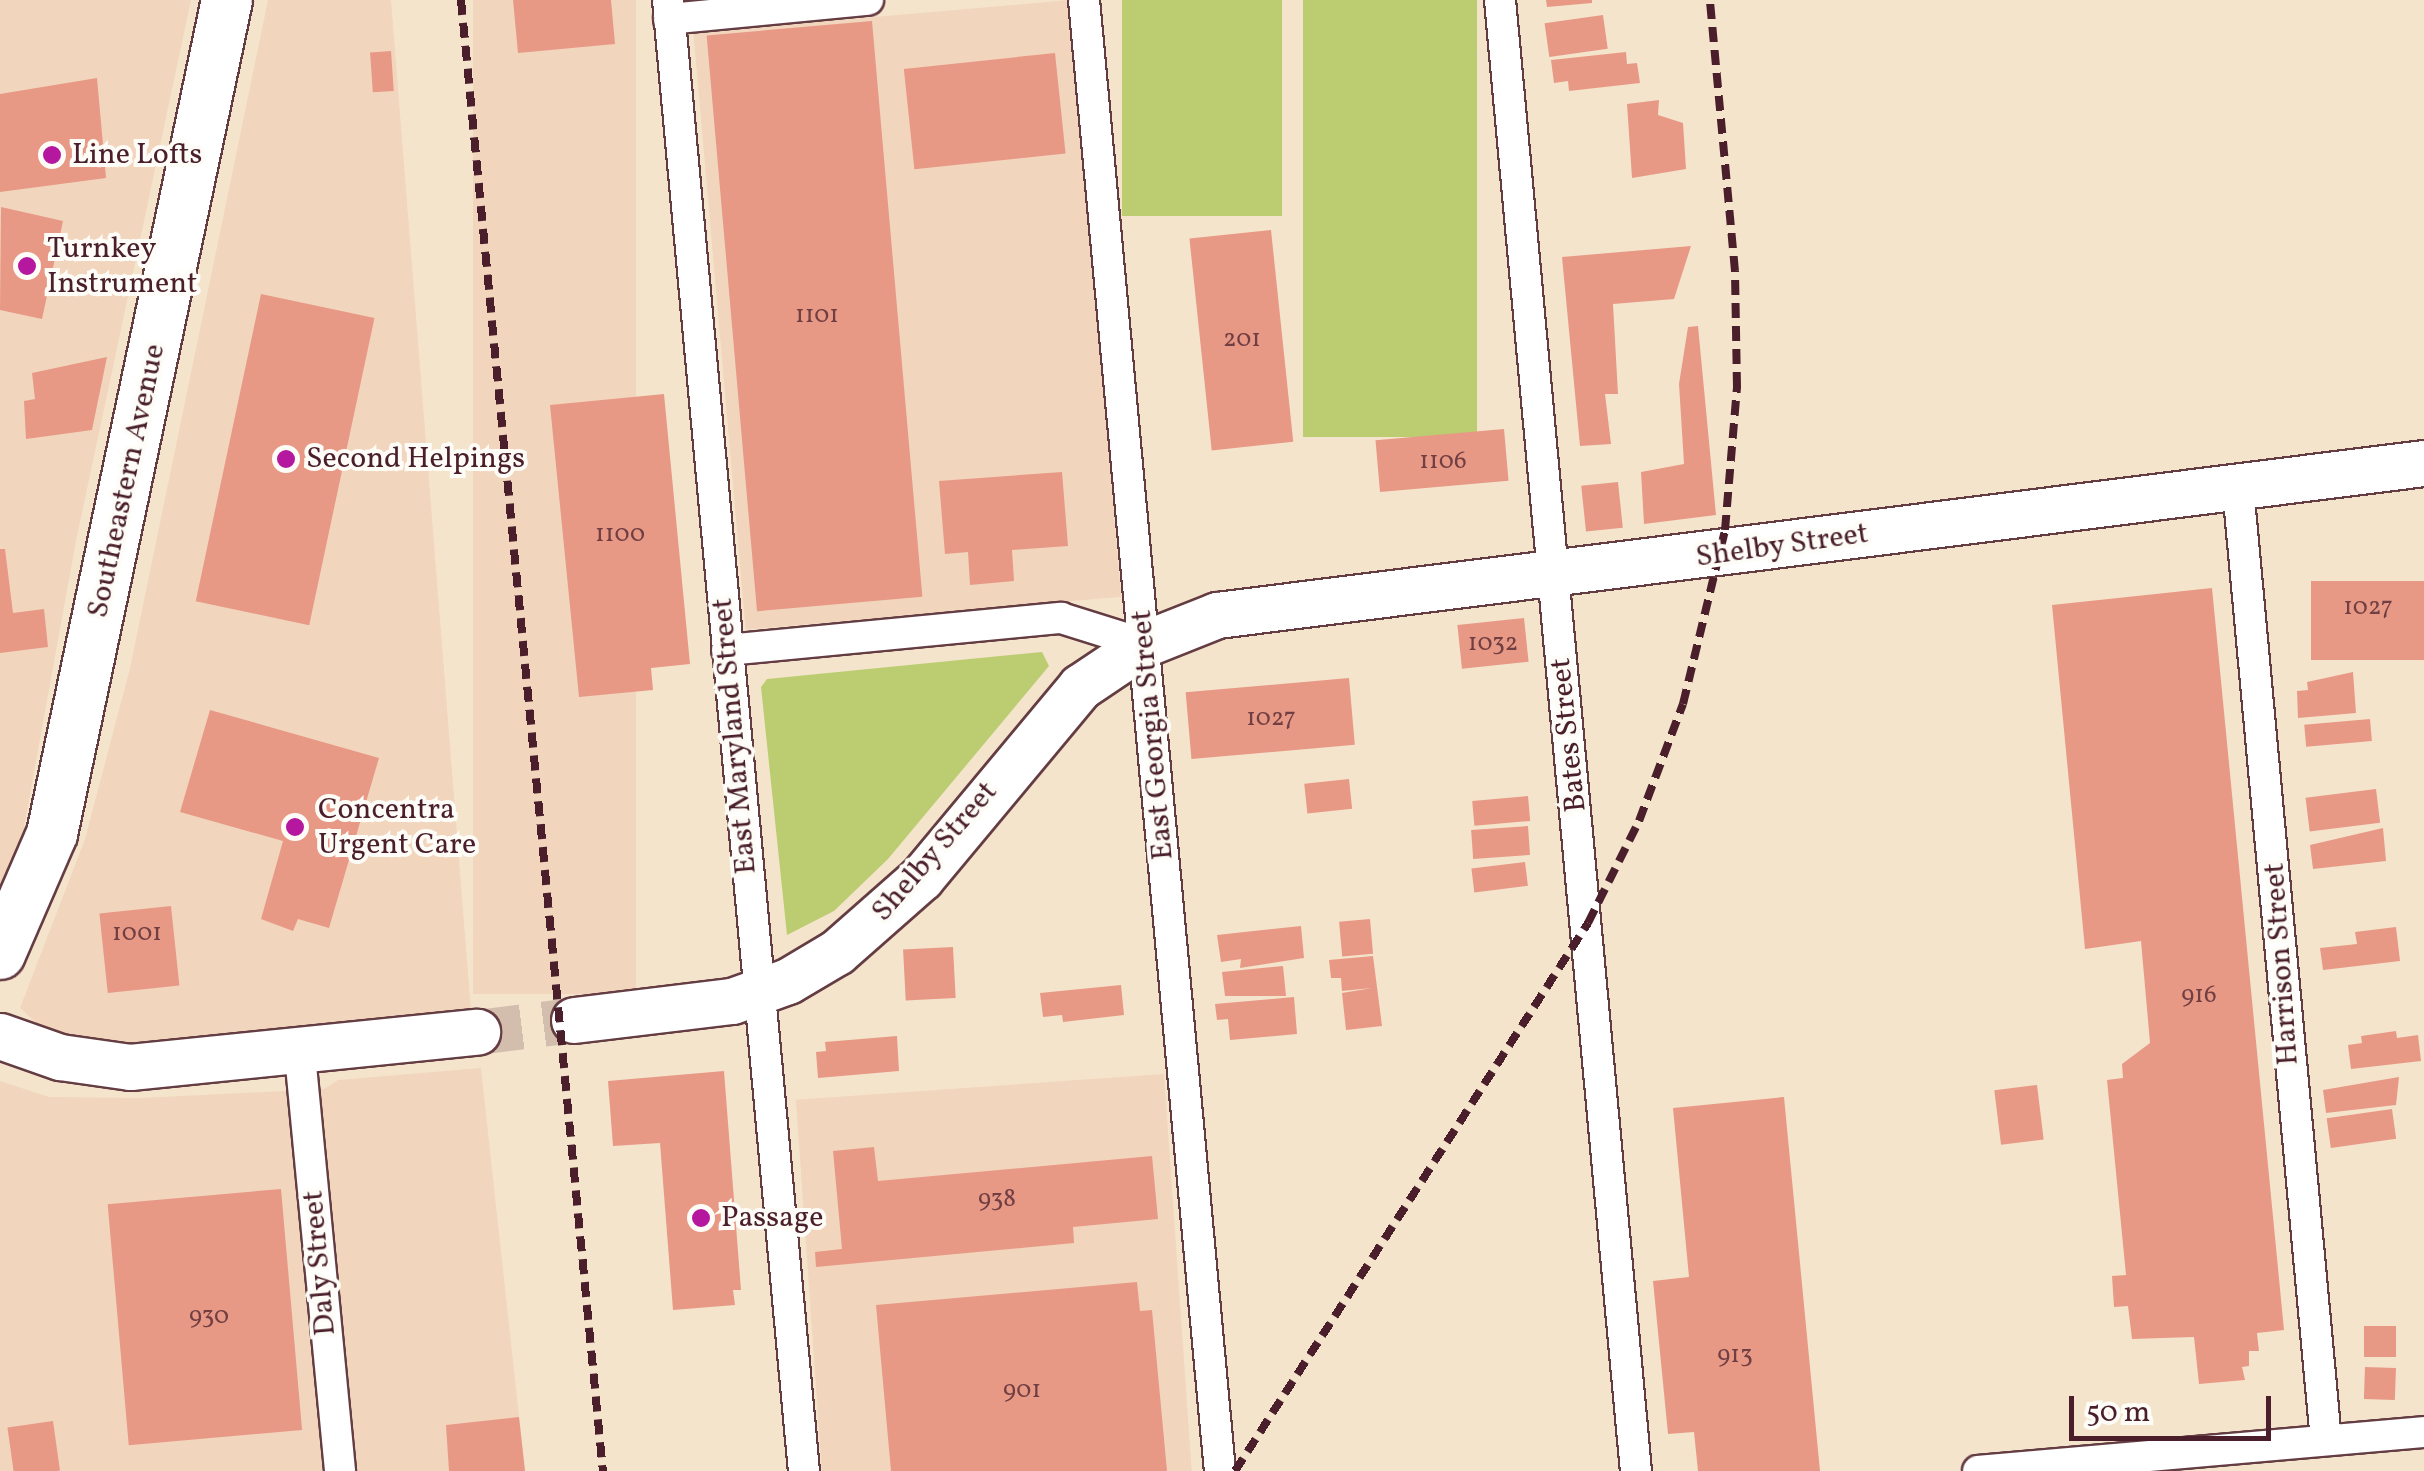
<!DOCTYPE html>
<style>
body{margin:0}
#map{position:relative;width:2424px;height:1471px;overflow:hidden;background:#f5e4cc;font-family:Vollkorn,serif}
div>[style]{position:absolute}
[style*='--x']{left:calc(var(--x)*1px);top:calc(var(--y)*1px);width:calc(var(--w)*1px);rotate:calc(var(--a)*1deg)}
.built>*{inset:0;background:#f2d5bd;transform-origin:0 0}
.green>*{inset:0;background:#bbcd70;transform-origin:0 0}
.building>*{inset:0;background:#e79986;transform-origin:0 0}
.secondary-tunnel>*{height:45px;margin-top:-22.5px;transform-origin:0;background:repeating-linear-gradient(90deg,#d3bdac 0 45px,transparent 0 67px)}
.roads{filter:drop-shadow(2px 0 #643d43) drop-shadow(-2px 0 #643d43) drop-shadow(0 2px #643d43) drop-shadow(0 -2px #643d43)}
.street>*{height:30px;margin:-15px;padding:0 15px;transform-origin:15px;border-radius:15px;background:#fff}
.secondary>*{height:45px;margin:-22.5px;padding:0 22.5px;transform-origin:22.5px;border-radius:22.5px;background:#fff}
.primary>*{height:50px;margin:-25px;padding:0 25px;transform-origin:25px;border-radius:25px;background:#fff}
.rail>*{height:8px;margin-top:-4px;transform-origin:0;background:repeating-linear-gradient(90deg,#4a1f2b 0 15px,transparent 0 23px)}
.dots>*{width:28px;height:28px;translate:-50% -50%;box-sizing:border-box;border:5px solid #fdfcf7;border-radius:50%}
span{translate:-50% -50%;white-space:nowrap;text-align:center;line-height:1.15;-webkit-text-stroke:8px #fdfcf7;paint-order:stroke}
.number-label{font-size:25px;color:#713e42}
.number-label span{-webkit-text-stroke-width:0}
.poi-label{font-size:30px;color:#4a1f2b}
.left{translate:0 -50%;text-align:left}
.street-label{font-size:30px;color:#4a1f2b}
.scale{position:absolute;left:2069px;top:1396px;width:202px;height:45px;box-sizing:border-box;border:5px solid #4a1f2b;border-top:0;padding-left:12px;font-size:30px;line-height:35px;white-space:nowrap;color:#4a1f2b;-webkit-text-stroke:8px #fdfcf7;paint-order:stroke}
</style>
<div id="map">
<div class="built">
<div style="clip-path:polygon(0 0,191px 0,76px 541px,22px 838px,0 891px)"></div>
<div style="clip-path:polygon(268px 0,391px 0,471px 1011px,198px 1051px,54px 1039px,20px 1008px,85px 839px,130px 668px)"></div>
<div style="left:473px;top:0;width:163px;height:994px"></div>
<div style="left:1069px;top:0;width:599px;height:377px;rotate:85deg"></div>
<div style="clip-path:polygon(481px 1068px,525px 1471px,0 1471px,0 1081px,49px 1097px,141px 1098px,324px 1089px,338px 1080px)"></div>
<div style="left:1164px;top:1074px;width:398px;height:369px;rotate:86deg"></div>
</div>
<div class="green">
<div style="left:1122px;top:0;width:160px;height:216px"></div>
<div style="left:1303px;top:0;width:174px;height:437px"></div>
<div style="clip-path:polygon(1042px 652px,1049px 666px,888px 859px,834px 911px,787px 935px,761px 687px,767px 679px)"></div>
</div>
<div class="building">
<div style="clip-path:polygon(513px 0,611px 0,615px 44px,518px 53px)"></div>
<div style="clip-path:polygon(1546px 0,1592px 0,1592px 3px,1547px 7px)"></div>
<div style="left:1603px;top:15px;width:34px;height:59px;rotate:82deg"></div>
<div style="left:872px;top:21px;width:578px;height:166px;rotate:85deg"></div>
<div style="left:391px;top:51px;width:40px;height:21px;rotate:86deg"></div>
<div style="clip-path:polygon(1626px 52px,1627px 64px,1637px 63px,1640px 83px,1569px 91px,1568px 81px,1554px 83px,1551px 60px)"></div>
<div style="left:1055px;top:53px;width:101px;height:152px;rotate:84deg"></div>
<div style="clip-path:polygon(97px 78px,106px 178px,0 192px,0 94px)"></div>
<div style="clip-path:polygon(1659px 100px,1658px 115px,1683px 123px,1686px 169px,1632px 178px,1627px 104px)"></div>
<div style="clip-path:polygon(1px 207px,63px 221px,42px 319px,0 310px)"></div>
<div style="left:1271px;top:230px;width:213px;height:82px;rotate:84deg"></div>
<div style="clip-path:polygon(1691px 246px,1674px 299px,1613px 304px,1618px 394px,1605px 394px,1611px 444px,1580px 446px,1562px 257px)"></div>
<div style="left:261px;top:294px;width:116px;height:314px;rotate:12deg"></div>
<div style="clip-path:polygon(1698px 326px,1716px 515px,1644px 524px,1641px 472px,1684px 464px,1679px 384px,1688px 327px)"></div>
<div style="clip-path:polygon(107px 357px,92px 430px,26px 439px,24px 401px,35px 399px,32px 373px)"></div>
<div style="clip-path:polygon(664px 394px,690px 664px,651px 668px,653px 690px,579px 697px,550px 405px)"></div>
<div style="left:1504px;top:429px;width:52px;height:129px;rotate:85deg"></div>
<div style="clip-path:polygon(1062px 472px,1068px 546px,1012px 550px,1014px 581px,970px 585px,968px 552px,945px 554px,939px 481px)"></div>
<div style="left:1618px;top:482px;width:46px;height:37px;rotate:84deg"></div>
<div style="clip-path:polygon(0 549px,5px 549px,13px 613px,44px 609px,48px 647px,0 653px)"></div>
<div style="left:2424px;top:581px;width:79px;height:113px;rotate:90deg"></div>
<div style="clip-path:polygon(2212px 588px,2284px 1330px,2257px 1333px,2259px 1351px,2249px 1351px,2249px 1366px,2242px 1367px,2245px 1380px,2199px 1384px,2194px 1337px,2132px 1339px,2128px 1306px,2114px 1307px,2112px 1276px,2126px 1275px,2107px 1080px,2123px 1078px,2122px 1064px,2150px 1043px,2141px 941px,2085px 949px,2052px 605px)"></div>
<div style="left:1524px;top:618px;width:44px;height:67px;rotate:84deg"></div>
<div style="clip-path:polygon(2353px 672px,2356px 713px,2298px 718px,2297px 691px,2308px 690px,2307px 682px)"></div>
<div style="left:1349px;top:678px;width:67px;height:164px;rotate:85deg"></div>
<div style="clip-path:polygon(210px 710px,379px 758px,329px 928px,298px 919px,293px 931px,261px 919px,283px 841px,180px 812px)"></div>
<div style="left:2370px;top:719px;width:22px;height:66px;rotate:85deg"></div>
<div style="left:1349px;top:779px;width:30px;height:45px;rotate:84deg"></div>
<div style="left:2376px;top:789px;width:34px;height:71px;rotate:83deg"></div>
<div style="left:1528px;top:796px;width:25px;height:56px;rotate:85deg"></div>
<div style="left:1528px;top:826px;width:29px;height:57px;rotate:86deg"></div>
<div style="clip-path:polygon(2383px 828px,2386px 861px,2313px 869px,2310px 845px)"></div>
<div style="left:1525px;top:862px;width:24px;height:54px;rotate:83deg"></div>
<div style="left:171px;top:906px;width:80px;height:72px;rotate:84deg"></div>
<div style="left:1370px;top:919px;width:35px;height:31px;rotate:85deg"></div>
<div style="clip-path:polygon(1301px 926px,1304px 958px,1240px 968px,1241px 959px,1221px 962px,1217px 935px)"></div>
<div style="clip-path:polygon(2396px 927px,2400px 961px,2323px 970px,2320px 948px,2357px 944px,2355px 932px)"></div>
<div style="left:953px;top:947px;width:51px;height:50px;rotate:87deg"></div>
<div style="clip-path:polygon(1373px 956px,1382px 1026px,1346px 1030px,1342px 993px,1372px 988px,1342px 991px,1341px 978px,1331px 978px,1329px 960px)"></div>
<div style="clip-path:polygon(1283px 966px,1286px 996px,1225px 996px,1222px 972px)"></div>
<div style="clip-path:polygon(1121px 985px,1124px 1015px,1063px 1022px,1062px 1015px,1043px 1017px,1040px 993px)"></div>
<div style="clip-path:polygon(1294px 997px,1297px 1034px,1230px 1040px,1228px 1019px,1217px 1020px,1215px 1004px)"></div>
<div style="clip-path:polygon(2396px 1031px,2397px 1038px,2418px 1035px,2421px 1061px,2351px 1069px,2348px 1045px,2362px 1043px,2361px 1036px)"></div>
<div style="clip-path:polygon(897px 1036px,899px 1071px,818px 1078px,816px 1052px,826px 1051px,825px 1042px)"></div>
<div style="clip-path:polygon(724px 1071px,741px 1290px,733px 1290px,735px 1305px,673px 1310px,660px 1143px,613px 1146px,608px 1081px)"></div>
<div style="clip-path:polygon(2399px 1077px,2396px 1105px,2326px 1113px,2323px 1090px)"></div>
<div style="left:2037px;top:1085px;width:55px;height:43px;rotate:83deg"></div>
<div style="clip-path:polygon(1784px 1097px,1820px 1471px,1698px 1471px,1694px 1432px,1668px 1434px,1653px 1281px,1689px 1277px,1673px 1108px)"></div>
<div style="left:2392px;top:1109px;width:30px;height:66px;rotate:82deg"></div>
<div style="clip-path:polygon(874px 1147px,878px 1181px,1152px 1156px,1158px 1219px,1073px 1227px,1074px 1243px,816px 1267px,815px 1252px,842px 1249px,833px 1151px)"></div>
<div style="left:281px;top:1189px;width:242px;height:174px;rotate:85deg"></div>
<div style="clip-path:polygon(1137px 1282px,1140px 1311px,1152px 1310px,1167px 1471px,891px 1471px,876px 1305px)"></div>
<div style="left:2364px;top:1326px;width:32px;height:31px"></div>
<div style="left:2365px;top:1367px;width:31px;height:32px;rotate:2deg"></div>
<div style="clip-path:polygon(519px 1417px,525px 1471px,449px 1471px,446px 1425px)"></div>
<div style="left:53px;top:1421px;width:50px;height:46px;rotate:82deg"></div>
</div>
<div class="secondary-tunnel">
<div style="--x:477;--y:1032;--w:98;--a:-7.1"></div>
</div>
<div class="roads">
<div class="street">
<div style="--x:668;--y:0;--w:1477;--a:84.72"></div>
<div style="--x:1084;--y:0;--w:1477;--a:84.72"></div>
<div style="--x:1500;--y:0;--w:1477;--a:84.72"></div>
<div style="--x:669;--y:19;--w:200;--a:-5.5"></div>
<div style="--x:2238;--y:488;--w:956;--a:84.72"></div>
<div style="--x:727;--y:650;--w:336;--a:-5.5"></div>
<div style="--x:1061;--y:618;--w:87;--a:17.4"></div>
<div style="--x:300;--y:1055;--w:418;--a:84.5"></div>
<div style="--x:1978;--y:1471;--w:448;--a:-5"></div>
</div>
<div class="secondary">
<div style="--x:574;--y:1020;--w:159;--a:-6.9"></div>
<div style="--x:732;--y:1001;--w:59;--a:-19.7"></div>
<div style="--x:788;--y:981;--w:57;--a:-30.6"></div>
<div style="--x:837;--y:952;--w:112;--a:-41.4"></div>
<div style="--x:921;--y:878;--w:249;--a:-50.2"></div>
<div style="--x:1080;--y:687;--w:77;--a:-33.9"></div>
<div style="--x:1144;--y:644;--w:79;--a:-21.7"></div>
<div style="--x:1217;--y:615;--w:1217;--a:-7.18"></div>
<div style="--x:0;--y:1036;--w:64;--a:19.3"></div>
<div style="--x:60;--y:1057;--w:71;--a:8.1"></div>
<div style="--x:130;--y:1067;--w:349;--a:-5.8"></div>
</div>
<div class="primary">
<div style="--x:0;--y:954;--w:131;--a:-66.6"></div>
<div style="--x:52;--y:834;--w:852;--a:-78.15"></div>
</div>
</div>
<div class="rail">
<div style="--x:461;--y:0;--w:1478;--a:84.49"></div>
<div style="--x:1235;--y:1471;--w:652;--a:-57.21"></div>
<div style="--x:1588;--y:923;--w:114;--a:-63.4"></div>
<div style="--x:1639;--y:821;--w:125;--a:-69.4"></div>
<div style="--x:1683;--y:704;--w:179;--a:-76.4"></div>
<div style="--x:1725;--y:530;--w:144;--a:-85.2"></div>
<div style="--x:1737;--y:387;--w:116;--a:-91"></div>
<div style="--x:1735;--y:271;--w:272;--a:-95.3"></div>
</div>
<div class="dots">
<div style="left:52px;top:155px;background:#b5179e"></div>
<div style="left:27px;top:266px;background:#b5179e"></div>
<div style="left:286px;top:459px;background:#b5179e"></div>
<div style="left:295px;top:827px;background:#b5179e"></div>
<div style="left:701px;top:1218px;background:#b5179e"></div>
</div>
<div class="number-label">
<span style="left:817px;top:316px">1101</span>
<span style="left:1242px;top:340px">201</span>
<span style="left:1443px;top:462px">1106</span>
<span style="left:620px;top:535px">1100</span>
<span style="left:2368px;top:608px">1027</span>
<span style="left:1493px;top:644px">1032</span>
<span style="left:1271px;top:719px">1027</span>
<span style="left:137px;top:934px">1001</span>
<span style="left:2199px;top:996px">916</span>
<span style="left:997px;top:1200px">938</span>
<span style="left:209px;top:1317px">930</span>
<span style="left:1735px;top:1356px">913</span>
<span style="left:1022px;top:1391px">901</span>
</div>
<div class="poi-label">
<span class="left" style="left:72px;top:155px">Line Lofts</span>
<span class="left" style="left:47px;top:266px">Turnkey<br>Instrument</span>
<span class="left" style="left:306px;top:459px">Second Helpings</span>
<span class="left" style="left:318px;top:827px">Concentra<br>Urgent Care</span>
<span class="left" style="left:721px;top:1218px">Passage</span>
</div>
<div class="street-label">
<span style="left:127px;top:481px;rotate:-78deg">Southeastern Avenue</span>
<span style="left:1782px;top:546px;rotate:-8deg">Shelby Street</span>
<span style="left:1153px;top:735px;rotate:-95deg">East Georgia Street</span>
<span style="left:1569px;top:735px;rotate:-96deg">Bates Street</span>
<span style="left:735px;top:736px;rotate:-95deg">East Maryland Street</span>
<span style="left:935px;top:852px;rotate:-49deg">Shelby Street</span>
<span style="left:2282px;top:964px;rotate:-94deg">Harrison Street</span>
<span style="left:320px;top:1263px;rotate:-95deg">Daly Street</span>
</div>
<div class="scale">50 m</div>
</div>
